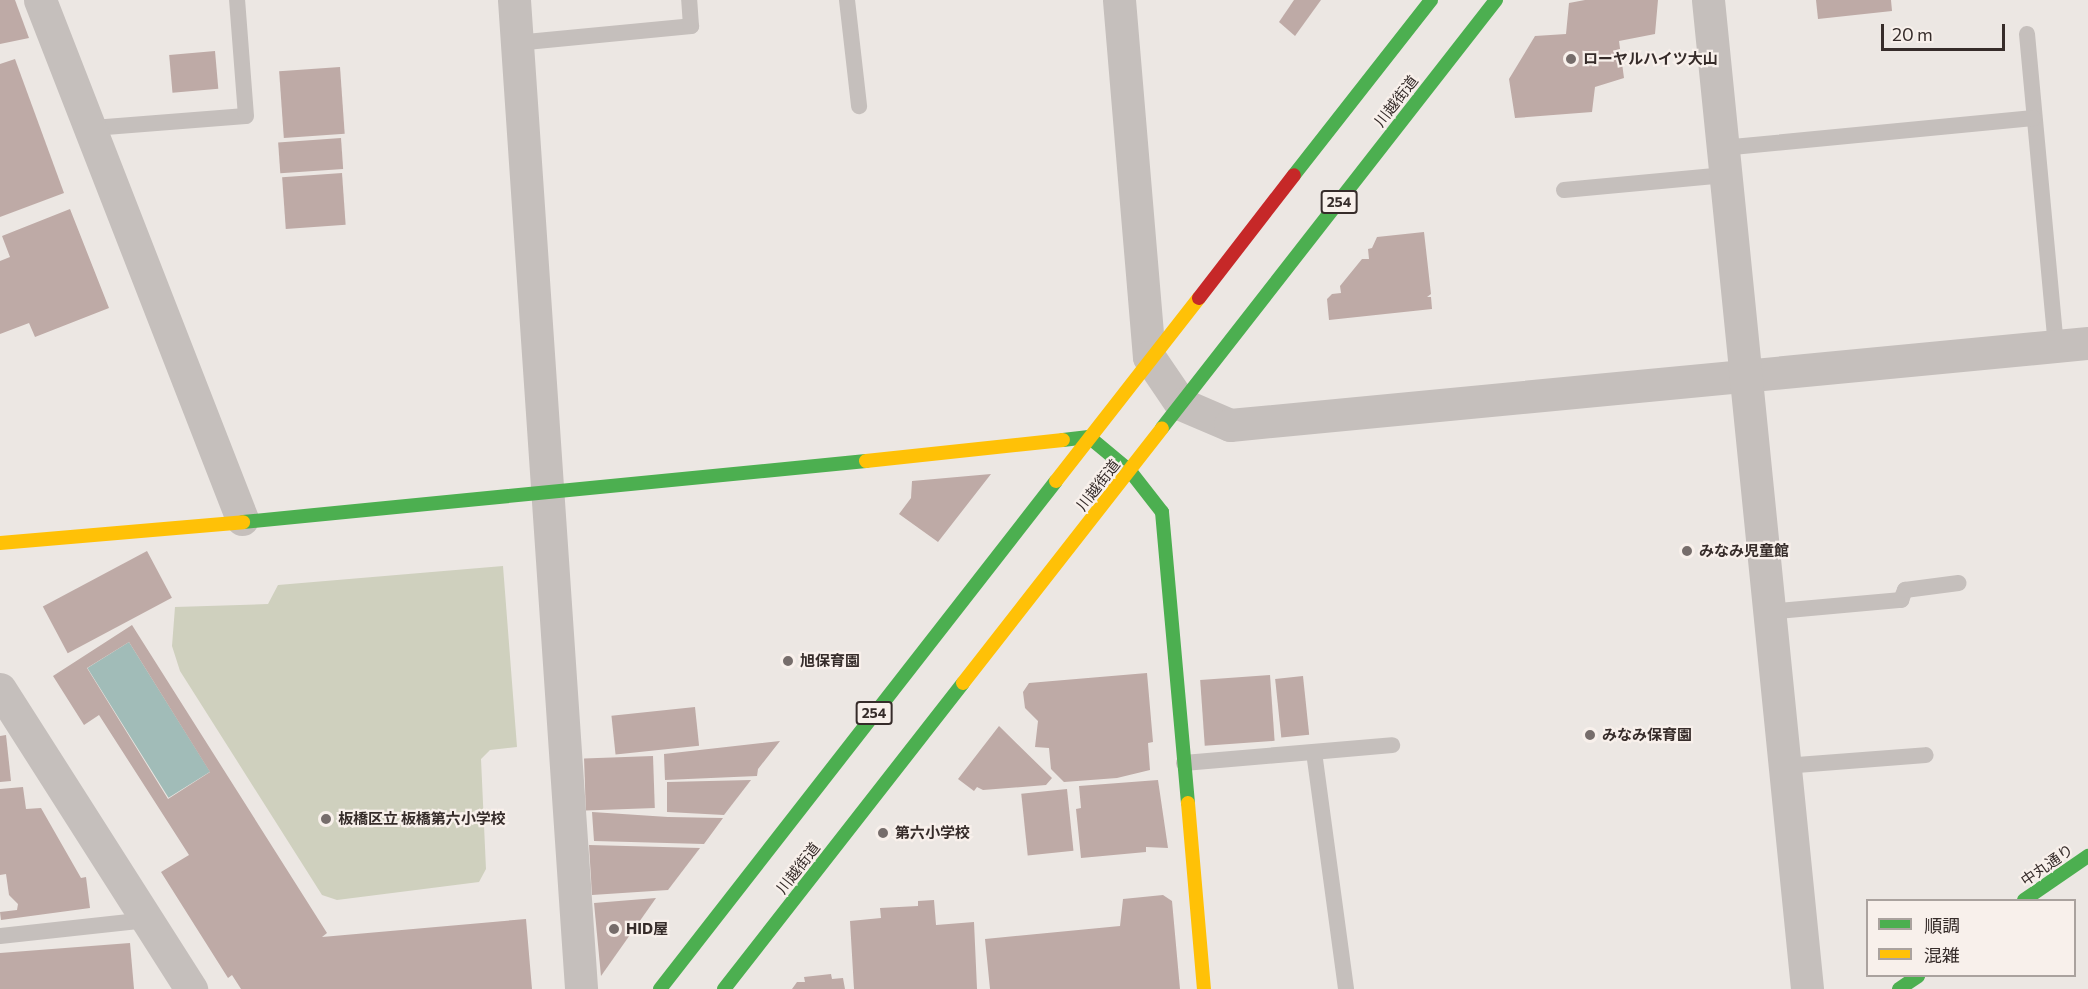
<!DOCTYPE html>
<meta charset="utf-8">
<style>
body{margin:0}
#map{position:relative;width:2088px;height:989px;overflow:hidden;background:#ece7e3;font-family:Commissioner,"Noto Sans JP",sans-serif}
div>[style]{position:absolute}
[style*='--x']{left:calc(var(--x)*1px);top:calc(var(--y)*1px);width:calc(var(--w)*1px);rotate:calc(var(--a)*1deg)}
.green>*{inset:0;background:#cfd0be}
.water>*{inset:0;background:#a1bcb8;transform-origin:0 0}
.building>*{inset:0;background:#beaaa6;transform-origin:0 0}
.lane>*{height:16px;margin:-8px;padding:0 8px;transform-origin:8px;border-radius:8px;background:#c5bfbc}
.street>*{height:33px;margin:-16.5px;padding:0 16.5px;transform-origin:16.5px;border-radius:16.5px;background:#c5bfbc}
.fast>*{height:14px;margin:-7px;padding:0 7px;transform-origin:7px;border-radius:7px;background:#4caf50}
.slow>*{height:14px;margin:-7px;padding:0 7px;transform-origin:7px;border-radius:7px;background:#ffc107}
.jam>*{height:14px;margin:-7px;padding:0 7px;transform-origin:7px;border-radius:7px;background:#c62828}
.dots>*{width:16px;height:16px;translate:-50% -50%;box-sizing:border-box;border:3px solid #f8f0eb;border-radius:50%}
span{translate:-50% -50%;white-space:nowrap;text-align:center;line-height:1.15;-webkit-text-stroke:4.5px #f8f0eb;paint-order:stroke}
.shield-label span{padding:2px 4px;background:#f8f0eb;border:2px solid;border-radius:4px;-webkit-text-stroke-width:0}
.shield-label{font-size:14px;color:#362c2a;font-weight:700}
.poi-label{font-size:15px;color:#362c2a;font-weight:700}
.left{translate:0 -50%;text-align:left}
.street-label{font-size:15px;color:#362c2a}
.legend{position:absolute;left:1866px;top:899px;width:210px;height:78px;box-sizing:border-box;background:#f8f0eb;border:2px solid #aaa29e;margin:0;padding:8px 10px;list-style:none;font-size:18px;color:#362c2a}
.legend li{display:flex;align-items:center;gap:12px;height:30px}
.legend b{width:30px;border:2px solid #aaa29e}
.scale{position:absolute;left:1881px;top:24px;width:124px;height:27px;box-sizing:border-box;border:3px solid #362c2a;border-top:0;padding-left:8px;font-size:18px;line-height:21px;white-space:nowrap;color:#362c2a;-webkit-text-stroke:4px #f8f0eb;paint-order:stroke}
</style>
<div id="map">
<div class="green">
<div style="clip-path:polygon(503px 566px,517px 747px,490px 750px,481px 759px,486px 869px,479px 882px,337px 900px,322px 895px,180px 671px,172px 646px,175px 607px,268px 604px,278px 585px)"></div>
</div>
<div class="water">
<div style="left:129px;top:642px;width:153px;height:49px;rotate:58deg"></div>
</div>
<div class="building">
<div style="clip-path:polygon(0 0,15px 0,29px 38px,0 44px)"></div>
<div style="clip-path:polygon(1294px 0,1321px 0,1295px 36px,1279px 22px)"></div>
<div style="clip-path:polygon(1585px 0,1658px 0,1655px 34px,1619px 41px,1624px 78px,1595px 87px,1592px 112px,1515px 118px,1509px 79px,1535px 36px,1566px 34px,1569px 3px)"></div>
<div style="clip-path:polygon(1816px 0,1891px 0,1892px 11px,1818px 19px)"></div>
<div style="left:215px;top:51px;width:38px;height:46px;rotate:85deg"></div>
<div style="clip-path:polygon(15px 59px,64px 193px,0 217px,0 64px)"></div>
<div style="left:340px;top:67px;width:67px;height:61px;rotate:86deg"></div>
<div style="left:341px;top:138px;width:31px;height:63px;rotate:86deg"></div>
<div style="left:342px;top:173px;width:52px;height:60px;rotate:86deg"></div>
<div style="clip-path:polygon(70px 209px,109px 308px,35px 337px,29px 323px,0 334px,0 261px,10px 257px,2px 236px)"></div>
<div style="clip-path:polygon(1424px 232px,1431px 294px,1427px 297px,1431px 297px,1432px 309px,1329px 320px,1327px 299px,1332px 294px,1341px 293px,1340px 286px,1362px 259px,1369px 259px,1368px 249px,1372px 248px,1377px 237px)"></div>
<div style="clip-path:polygon(991px 474px,938px 542px,899px 514px,911px 498px,912px 481px)"></div>
<div style="left:147px;top:551px;width:53px;height:118px;rotate:62deg"></div>
<div style="clip-path:polygon(evenodd,132px 625px,327px 933px,322px 937px,526px 919px,532px 989px,241px 989px,232px 975px,228px 978px,161px 872px,189px 855px,99px 715px,84px 725px,53px 676px,132px 625px,129px 642px,210px 772px,168px 799px,87px 668px,129px 642px)"></div>
<div style="clip-path:polygon(1147px 673px,1153px 742px,1148px 743px,1150px 770px,1117px 778px,1064px 782px,1051px 769px,1049px 748px,1035px 747px,1038px 721px,1025px 708px,1023px 692px,1029px 683px)"></div>
<div style="left:1270px;top:675px;width:66px;height:70px;rotate:86deg"></div>
<div style="left:1303px;top:676px;width:59px;height:28px;rotate:84deg"></div>
<div style="left:695px;top:707px;width:39px;height:84px;rotate:84deg"></div>
<div style="clip-path:polygon(999px 726px,1052px 778px,1046px 785px,983px 790px,977px 787px,974px 791px,958px 779px)"></div>
<div style="clip-path:polygon(6px 735px,11px 781px,0 782px,0 736px)"></div>
<div style="clip-path:polygon(780px 741px,758px 769px,757px 776px,665px 780px,664px 754px)"></div>
<div style="left:653px;top:756px;width:52px;height:69px;rotate:88deg"></div>
<div style="clip-path:polygon(751px 780px,724px 815px,667px 812px,667px 782px)"></div>
<div style="clip-path:polygon(1158px 780px,1168px 848px,1146px 847px,1146px 852px,1081px 858px,1076px 809px,1081px 808px,1079px 786px)"></div>
<div style="clip-path:polygon(23px 787px,26px 809px,41px 808px,81px 878px,86px 877px,90px 908px,1px 920px,0 912px,17px 910px,18px 904px,9px 895px,6px 874px,0 875px,0 789px)"></div>
<div style="left:1067px;top:789px;width:62px;height:46px;rotate:84deg"></div>
<div style="clip-path:polygon(592px 812px,668px 817px,723px 818px,704px 844px,594px 841px)"></div>
<div style="clip-path:polygon(589px 845px,700px 848px,668px 890px,592px 895px)"></div>
<div style="clip-path:polygon(1163px 895px,1172px 901px,1180px 989px,990px 989px,985px 939px,1120px 926px,1123px 899px)"></div>
<div style="clip-path:polygon(656px 898px,601px 976px,594px 903px)"></div>
<div style="clip-path:polygon(934px 900px,936px 925px,974px 922px,977px 989px,854px 989px,850px 921px,881px 918px,880px 908px,918px 906px,918px 901px)"></div>
<div style="clip-path:polygon(130px 943px,134px 989px,0 989px,0 953px)"></div>
<div style="clip-path:polygon(831px 974px,832px 979px,843px 978px,845px 989px,792px 989px,797px 982px,805px 982px,804px 977px)"></div>
</div>
<div class="lane">
<div style="--x:847;--y:0;--w:107;--a:83.5"></div>
<div style="--x:2027;--y:34;--w:313;--a:84.7"></div>
<div style="--x:516;--y:43;--w:176;--a:-5.5"></div>
<div style="--x:691;--y:26;--w:26;--a:-94"></div>
<div style="--x:93;--y:128;--w:153;--a:-4.5"></div>
<div style="--x:246;--y:116;--w:116;--a:-94.4"></div>
<div style="--x:1722;--y:148;--w:313;--a:-5.5"></div>
<div style="--x:1564;--y:190;--w:162;--a:-5.3"></div>
<div style="--x:1768;--y:612;--w:134;--a:-5.2"></div>
<div style="--x:1901;--y:600;--w:11;--a:-68"></div>
<div style="--x:1905;--y:590;--w:54;--a:-7.4"></div>
<div style="--x:1314;--y:752;--w:239;--a:82.3"></div>
<div style="--x:1184;--y:763;--w:209;--a:-4.9"></div>
<div style="--x:1784;--y:766;--w:142;--a:-4.4"></div>
<div style="--x:0;--y:936;--w:148;--a:-6.2"></div>
</div>
<div class="street">
<div style="--x:40;--y:0;--w:557;--a:68.73"></div>
<div style="--x:514;--y:0;--w:991;--a:86.12"></div>
<div style="--x:1119;--y:0;--w:358;--a:85.2"></div>
<div style="--x:1149;--y:357;--w:57;--a:55.8"></div>
<div style="--x:1181;--y:404;--w:53;--a:23.2"></div>
<div style="--x:1230;--y:425;--w:862;--a:-5.46"></div>
<div style="--x:1708;--y:0;--w:994;--a:84.28"></div>
<div style="--x:0;--y:689;--w:356;--a:57.5"></div>
</div>
<div class="fast">
<div style="--x:1294;--y:175;--w:222;--a:-51.9"></div>
<div style="--x:1162;--y:428;--w:543;--a:-52.03"></div>
<div style="--x:1063;--y:440;--w:26;--a:-7"></div>
<div style="--x:1089;--y:437;--w:53;--a:39.7"></div>
<div style="--x:1130;--y:471;--w:52;--a:52"></div>
<div style="--x:1162;--y:512;--w:292;--a:84.9"></div>
<div style="--x:243;--y:522;--w:626;--a:-5.59"></div>
<div style="--x:2024;--y:900;--w:78;--a:-34.5"></div>
<div style="--x:660;--y:989;--w:644;--a:-52.06"></div>
<div style="--x:724;--y:989;--w:388;--a:-52"></div>
<div style="--x:1899;--y:989;--w:23;--a:-34"></div>
</div>
<div class="slow">
<div style="--x:866;--y:461;--w:198;--a:-6.1"></div>
<div style="--x:1056;--y:481;--w:232;--a:-52"></div>
<div style="--x:0;--y:543;--w:244;--a:-4.9"></div>
<div style="--x:963;--y:683;--w:323;--a:-52"></div>
<div style="--x:1188;--y:803;--w:187;--a:85.1"></div>
</div>
<div class="jam">
<div style="--x:1199;--y:298;--w:155;--a:-52.3"></div>
</div>
<div class="dots">
<div style="left:1571px;top:59px;background:#766d6b"></div>
<div style="left:1687px;top:551px;background:#766d6b"></div>
<div style="left:788px;top:661px;background:#766d6b"></div>
<div style="left:1590px;top:735px;background:#766d6b"></div>
<div style="left:326px;top:819px;background:#766d6b"></div>
<div style="left:883px;top:833px;background:#766d6b"></div>
<div style="left:614px;top:929px;background:#766d6b"></div>
</div>
<div class="shield-label">
<span style="left:1339px;top:202px">254</span>
<span style="left:874px;top:713px">254</span>
</div>
<div class="poi-label">
<span class="left" style="left:1583px;top:59px">ローヤルハイツ大山</span>
<span class="left" style="left:1699px;top:551px">みなみ児童館</span>
<span class="left" style="left:800px;top:661px">旭保育園</span>
<span class="left" style="left:1602px;top:735px">みなみ保育園</span>
<span class="left" style="left:338px;top:819px">板橋区立 板橋第六小学校</span>
<span class="left" style="left:895px;top:833px">第六小学校</span>
<span class="left" style="left:626px;top:929px">HID屋</span>
</div>
<div class="street-label">
<span style="left:1396px;top:101px;rotate:-52deg">川越街道</span>
<span style="left:1098px;top:485px;rotate:-52deg">川越街道</span>
<span style="left:2047px;top:865px;rotate:-35deg">中丸通り</span>
<span style="left:798px;top:868px;rotate:-52deg">川越街道</span>
</div>
<ul class="legend">
<li><b style="height:8px;background:#4caf50"></b>順調</li>
<li><b style="height:8px;background:#ffc107"></b>混雑</li>
</ul>
<div class="scale">20 m</div>
</div>
